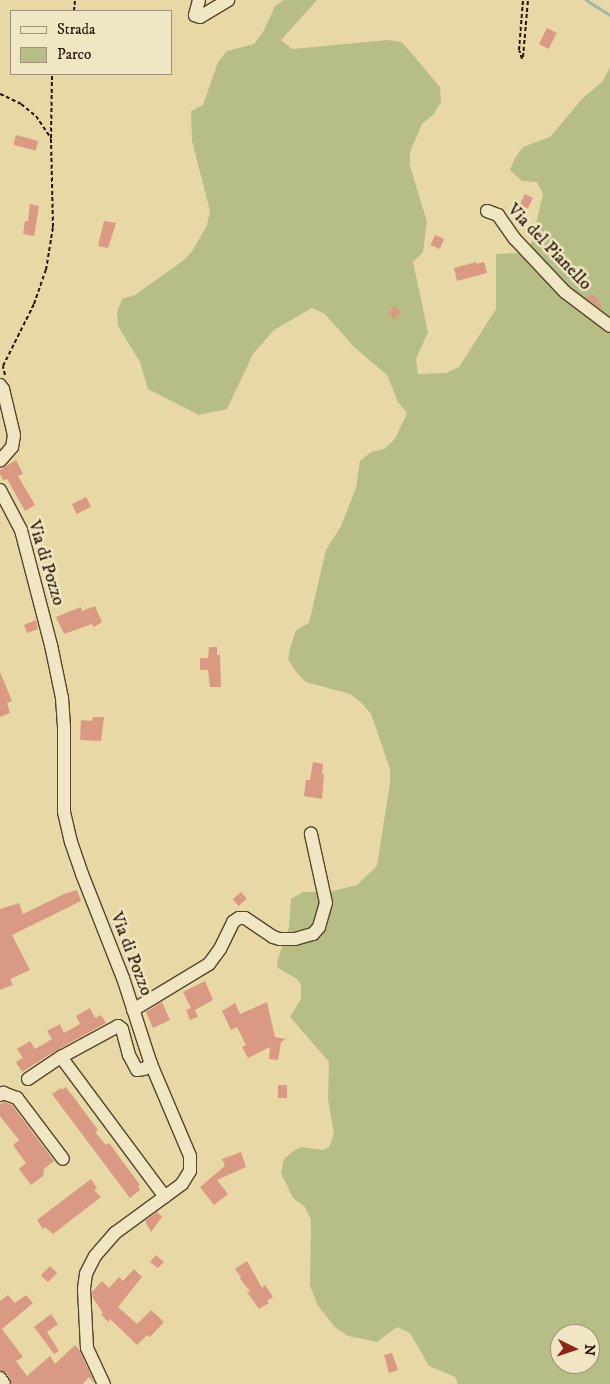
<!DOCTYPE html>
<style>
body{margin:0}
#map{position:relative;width:610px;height:1384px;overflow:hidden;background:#e8d8a5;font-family:"IM FELL DW Pica",serif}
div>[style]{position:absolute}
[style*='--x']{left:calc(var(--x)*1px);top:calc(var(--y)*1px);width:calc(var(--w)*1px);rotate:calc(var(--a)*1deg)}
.green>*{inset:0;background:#b7be85}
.stream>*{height:3px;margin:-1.5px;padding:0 1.5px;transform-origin:1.5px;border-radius:1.5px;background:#98b9ae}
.building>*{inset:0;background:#da9982;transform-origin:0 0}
.path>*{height:2px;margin-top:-1px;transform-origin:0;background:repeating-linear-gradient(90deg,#251300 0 4px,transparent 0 6.5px)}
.roads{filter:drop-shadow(1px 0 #564429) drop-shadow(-1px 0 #564429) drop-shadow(0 1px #564429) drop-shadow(0 -1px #564429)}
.minor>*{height:12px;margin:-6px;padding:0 6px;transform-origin:6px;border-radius:6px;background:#f0e6c4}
span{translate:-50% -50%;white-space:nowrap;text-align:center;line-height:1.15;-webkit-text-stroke:5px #f0e6c4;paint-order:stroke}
.street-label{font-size:18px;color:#251300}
.legend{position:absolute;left:10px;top:10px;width:162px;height:65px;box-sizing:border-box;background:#f0e6c4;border:1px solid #9f9276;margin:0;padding:6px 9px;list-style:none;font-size:15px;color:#251300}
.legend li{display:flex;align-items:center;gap:10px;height:25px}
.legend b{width:25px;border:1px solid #9f9276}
.north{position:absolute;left:550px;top:1324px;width:50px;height:50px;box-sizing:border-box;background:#f0e6c4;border:1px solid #9f9276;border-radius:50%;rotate:94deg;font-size:14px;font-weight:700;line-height:20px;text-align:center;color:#251300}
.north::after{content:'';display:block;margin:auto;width:18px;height:22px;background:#8f2418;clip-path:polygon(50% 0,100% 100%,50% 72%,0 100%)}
</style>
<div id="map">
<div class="green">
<div style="clip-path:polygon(evenodd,284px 0,317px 0,281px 40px,292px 49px,388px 40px,402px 42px,440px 87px,441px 102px,433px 115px,422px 124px,410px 152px,410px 166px,427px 222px,423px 252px,413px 262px,428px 332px,416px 359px,418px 374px,446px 373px,459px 367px,496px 309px,496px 254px,525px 253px,532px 241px,543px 194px,537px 182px,522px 181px,510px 170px,515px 158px,523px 147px,550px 137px,582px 99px,603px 81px,610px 67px,610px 1384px,458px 1384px,455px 1377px,429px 1366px,410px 1333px,397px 1327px,377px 1342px,348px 1336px,336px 1328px,318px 1306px,310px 1286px,311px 1220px,305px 1207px,293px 1198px,281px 1173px,284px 1159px,295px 1150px,301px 1147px,323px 1150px,329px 1147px,334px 1134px,328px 1099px,329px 1062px,290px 1017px,301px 999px,301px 985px,297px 979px,278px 968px,277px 962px,289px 927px,291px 899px,303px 892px,329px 892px,357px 885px,377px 866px,390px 783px,390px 769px,371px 714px,362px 703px,350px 694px,306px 682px,296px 672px,288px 659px,291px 645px,296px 630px,309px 623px,326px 550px,341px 526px,356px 488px,360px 461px,371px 452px,384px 449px,395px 439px,407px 413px,398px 402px,387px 375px,353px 346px,325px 314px,312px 308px,274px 330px,253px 354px,227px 409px,199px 415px,148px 389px,140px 362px,118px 326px,117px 312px,122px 299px,135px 295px,184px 260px,193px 250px,207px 225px,210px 211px,192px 141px,191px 111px,203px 105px,218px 62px,227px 51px,254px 44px,263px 32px,275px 6px,284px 0,560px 1334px,590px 1334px,590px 1364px,560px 1364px,560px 1334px)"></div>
</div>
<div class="stream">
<div style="--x:586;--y:0;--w:28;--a:32"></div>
</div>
<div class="building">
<div style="left:547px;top:28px;width:11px;height:18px;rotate:27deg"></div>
<div style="left:16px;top:135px;width:23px;height:10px;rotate:15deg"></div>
<div style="left:525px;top:194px;width:9px;height:12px;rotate:27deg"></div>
<div style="clip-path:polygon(30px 204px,39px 206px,34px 236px,23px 234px,25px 221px,28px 221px)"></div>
<div style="clip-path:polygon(104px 221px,116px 223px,108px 248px,98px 246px)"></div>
<div style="left:435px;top:235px;width:10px;height:11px;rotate:24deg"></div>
<div style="clip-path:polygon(476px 262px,477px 264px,484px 262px,487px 273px,457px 281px,454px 268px)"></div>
<div style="clip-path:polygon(594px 294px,602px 306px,599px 308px,587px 298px)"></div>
<div style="clip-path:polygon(395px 306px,401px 313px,394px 319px,388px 313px)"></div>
<div style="clip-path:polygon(16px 460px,23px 474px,18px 476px,35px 505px,25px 511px,7px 479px,3px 480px,0 474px,0 470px)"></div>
<div style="left:86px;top:497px;width:11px;height:16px;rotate:63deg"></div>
<div style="clip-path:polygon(95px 606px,102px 622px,94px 627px,92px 624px,64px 634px,56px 617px,81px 607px,82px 611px)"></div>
<div style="clip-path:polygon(36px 620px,38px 629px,27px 633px,24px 625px)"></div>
<div style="clip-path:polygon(209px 647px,217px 647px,217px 655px,220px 655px,221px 687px,210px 687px,208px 670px,200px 670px,200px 658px,208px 658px)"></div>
<div style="clip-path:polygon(0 672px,12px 701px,7px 703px,10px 713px,0 717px)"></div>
<div style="clip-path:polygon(93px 717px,104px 717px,101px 741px,80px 740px,81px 720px,92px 721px)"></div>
<div style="clip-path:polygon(313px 762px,323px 764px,322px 774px,324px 774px,322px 799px,304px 796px,306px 780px,310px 780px)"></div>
<div style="clip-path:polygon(77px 890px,81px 901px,12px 935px,30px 970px,10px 979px,13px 985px,0 990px,0 909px,19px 903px,23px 914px,64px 894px)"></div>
<div style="left:241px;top:892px;width:9px;height:11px;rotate:49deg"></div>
<div style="clip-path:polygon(205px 981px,213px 1000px,195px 1010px,198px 1017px,190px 1020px,186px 1010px,191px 1008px,183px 992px)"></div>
<div style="clip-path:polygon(162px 1002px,170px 1020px,153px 1028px,146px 1012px)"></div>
<div style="clip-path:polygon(267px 1002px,275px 1037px,286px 1039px,281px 1042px,278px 1060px,269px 1059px,270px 1047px,248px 1058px,242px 1047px,246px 1045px,237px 1027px,231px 1030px,222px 1011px,235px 1003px,240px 1014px)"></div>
<div style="clip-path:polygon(90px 1008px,95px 1018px,101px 1015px,106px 1023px,57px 1050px,22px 1072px,16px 1062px,23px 1058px,17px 1049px,30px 1041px,35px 1049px,52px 1039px,47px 1031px,60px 1024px,64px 1033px,80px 1024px,76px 1016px)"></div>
<div style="left:278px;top:1085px;width:9px;height:13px"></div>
<div style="clip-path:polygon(66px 1087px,98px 1130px,95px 1132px,106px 1145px,109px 1143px,140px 1185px,138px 1187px,140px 1190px,130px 1198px,52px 1094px,61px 1088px,62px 1090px)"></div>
<div style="clip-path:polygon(4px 1102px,12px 1105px,54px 1161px,44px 1169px,43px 1176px,31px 1185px,19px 1169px,26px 1163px,13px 1145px,19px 1140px,0 1116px,0 1104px)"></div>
<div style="clip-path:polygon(241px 1152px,246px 1167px,217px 1180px,228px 1194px,214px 1205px,200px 1187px,225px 1166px,222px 1159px)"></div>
<div style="clip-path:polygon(91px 1179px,97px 1188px,94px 1190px,101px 1197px,53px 1234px,45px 1227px,43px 1229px,37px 1220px)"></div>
<div style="clip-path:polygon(157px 1212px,162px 1217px,151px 1232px,145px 1221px)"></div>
<div style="clip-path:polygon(156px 1255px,164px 1262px,158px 1268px,150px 1262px)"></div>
<div style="clip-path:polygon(247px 1261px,262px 1288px,265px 1285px,273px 1297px,267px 1301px,269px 1303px,259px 1309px,247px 1292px,250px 1291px,240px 1279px,241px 1277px,235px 1269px)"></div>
<div style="left:50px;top:1266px;width:10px;height:13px;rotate:45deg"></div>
<div style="clip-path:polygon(134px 1269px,142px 1277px,118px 1307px,137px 1324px,151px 1310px,164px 1322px,150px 1337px,147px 1335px,137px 1345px,110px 1319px,108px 1322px,101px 1314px,103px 1313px,93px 1298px,92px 1292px,102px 1281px,109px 1288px,119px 1277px,123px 1281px)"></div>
<div style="clip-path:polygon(8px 1295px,15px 1303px,26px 1295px,33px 1303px,2px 1329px,23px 1357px,16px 1361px,27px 1376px,50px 1356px,55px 1364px,75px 1345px,79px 1349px,95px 1384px,89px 1377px,83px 1384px,12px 1384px,7px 1373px,0 1370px,0 1301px)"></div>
<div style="clip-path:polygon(51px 1314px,58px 1324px,47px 1332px,59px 1351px,54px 1354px,34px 1327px)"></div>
<div style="clip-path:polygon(392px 1353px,398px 1370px,389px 1373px,384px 1355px)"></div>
</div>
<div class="path">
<div style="--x:74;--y:11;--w:11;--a:-85"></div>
<div style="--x:523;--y:57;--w:57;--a:-85"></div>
<div style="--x:522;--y:59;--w:9;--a:-108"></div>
<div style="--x:519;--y:50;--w:50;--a:-85.4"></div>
<div style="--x:0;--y:94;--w:23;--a:25"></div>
<div style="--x:21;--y:104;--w:19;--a:39"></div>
<div style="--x:36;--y:116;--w:27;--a:56"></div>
<div style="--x:5;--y:375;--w:9;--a:-103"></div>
<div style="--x:3;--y:366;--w:69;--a:-63.4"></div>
<div style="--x:34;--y:304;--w:36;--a:-71"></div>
<div style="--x:46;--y:270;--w:44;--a:-80.8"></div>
<div style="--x:53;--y:227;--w:89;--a:-91.3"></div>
<div style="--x:51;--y:138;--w:64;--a:-89.1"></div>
</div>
<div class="roads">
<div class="minor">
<div style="--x:199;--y:0;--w:16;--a:105"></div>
<div style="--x:195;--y:15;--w:5;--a:22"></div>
<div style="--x:200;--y:17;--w:33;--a:-31"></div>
<div style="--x:487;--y:211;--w:12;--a:20"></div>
<div style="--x:498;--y:215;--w:29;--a:55"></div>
<div style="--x:515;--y:239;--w:73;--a:46.7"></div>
<div style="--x:565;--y:292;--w:56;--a:37.1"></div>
<div style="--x:0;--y:385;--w:5;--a:53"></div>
<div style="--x:3;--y:389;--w:47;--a:76.6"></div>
<div style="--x:14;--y:435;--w:12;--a:99"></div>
<div style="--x:12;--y:447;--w:18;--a:131"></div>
<div style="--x:0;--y:490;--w:45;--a:62.3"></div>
<div style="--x:21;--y:530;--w:119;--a:75.4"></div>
<div style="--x:51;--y:645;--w:54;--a:78.3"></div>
<div style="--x:62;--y:698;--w:29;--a:86"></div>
<div style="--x:64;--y:727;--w:85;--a:90"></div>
<div style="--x:64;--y:812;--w:31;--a:77"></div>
<div style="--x:71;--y:842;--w:34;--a:71"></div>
<div style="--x:82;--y:874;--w:112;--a:68.5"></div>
<div style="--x:123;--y:978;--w:90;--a:72"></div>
<div style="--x:151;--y:1064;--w:100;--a:67"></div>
<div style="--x:190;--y:1156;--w:15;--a:90"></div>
<div style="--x:190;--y:1171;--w:15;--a:122"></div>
<div style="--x:182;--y:1184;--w:83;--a:143.8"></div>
<div style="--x:115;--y:1233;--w:30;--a:131"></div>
<div style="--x:95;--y:1256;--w:20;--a:117"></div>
<div style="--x:86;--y:1274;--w:15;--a:98"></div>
<div style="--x:84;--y:1289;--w:59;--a:87.1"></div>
<div style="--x:87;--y:1348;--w:40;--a:65"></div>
<div style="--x:133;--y:1010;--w:89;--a:-31.2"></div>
<div style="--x:209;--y:964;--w:19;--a:-54"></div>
<div style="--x:220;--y:949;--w:30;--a:-64"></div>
<div style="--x:233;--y:922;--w:7;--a:-34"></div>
<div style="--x:239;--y:918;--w:6;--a:0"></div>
<div style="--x:245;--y:918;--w:34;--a:34"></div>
<div style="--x:273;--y:937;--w:7;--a:16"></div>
<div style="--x:280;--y:939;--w:15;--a:0"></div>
<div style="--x:295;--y:939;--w:19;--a:-16"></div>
<div style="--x:313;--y:934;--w:9;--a:-49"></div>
<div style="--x:319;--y:927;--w:25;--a:-74"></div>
<div style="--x:326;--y:903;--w:71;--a:-102.3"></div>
<div style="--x:61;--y:1057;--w:174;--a:53.4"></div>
<div style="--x:28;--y:1079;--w:40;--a:-34"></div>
<div style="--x:61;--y:1057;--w:65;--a:-28.5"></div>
<div style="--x:118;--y:1026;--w:5;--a:37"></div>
<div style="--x:122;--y:1029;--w:27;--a:75"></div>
<div style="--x:129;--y:1055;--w:17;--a:62"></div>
<div style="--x:137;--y:1070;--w:7;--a:-8"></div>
<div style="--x:144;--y:1069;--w:9;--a:-36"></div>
<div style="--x:0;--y:1095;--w:4;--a:-34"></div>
<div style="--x:3;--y:1093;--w:15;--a:20"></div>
<div style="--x:17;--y:1098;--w:76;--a:53"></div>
<div style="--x:0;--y:1378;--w:7;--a:56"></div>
</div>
</div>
<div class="street-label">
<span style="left:549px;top:247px;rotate:46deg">Via del Pianello</span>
<span style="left:46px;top:563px;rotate:73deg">Via di Pozzo</span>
<span style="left:131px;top:954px;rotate:69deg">Via di Pozzo</span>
</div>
<ul class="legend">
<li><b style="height:6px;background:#f0e6c4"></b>Strada</li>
<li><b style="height:14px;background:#b7be85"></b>Parco</li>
</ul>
<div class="north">N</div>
</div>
